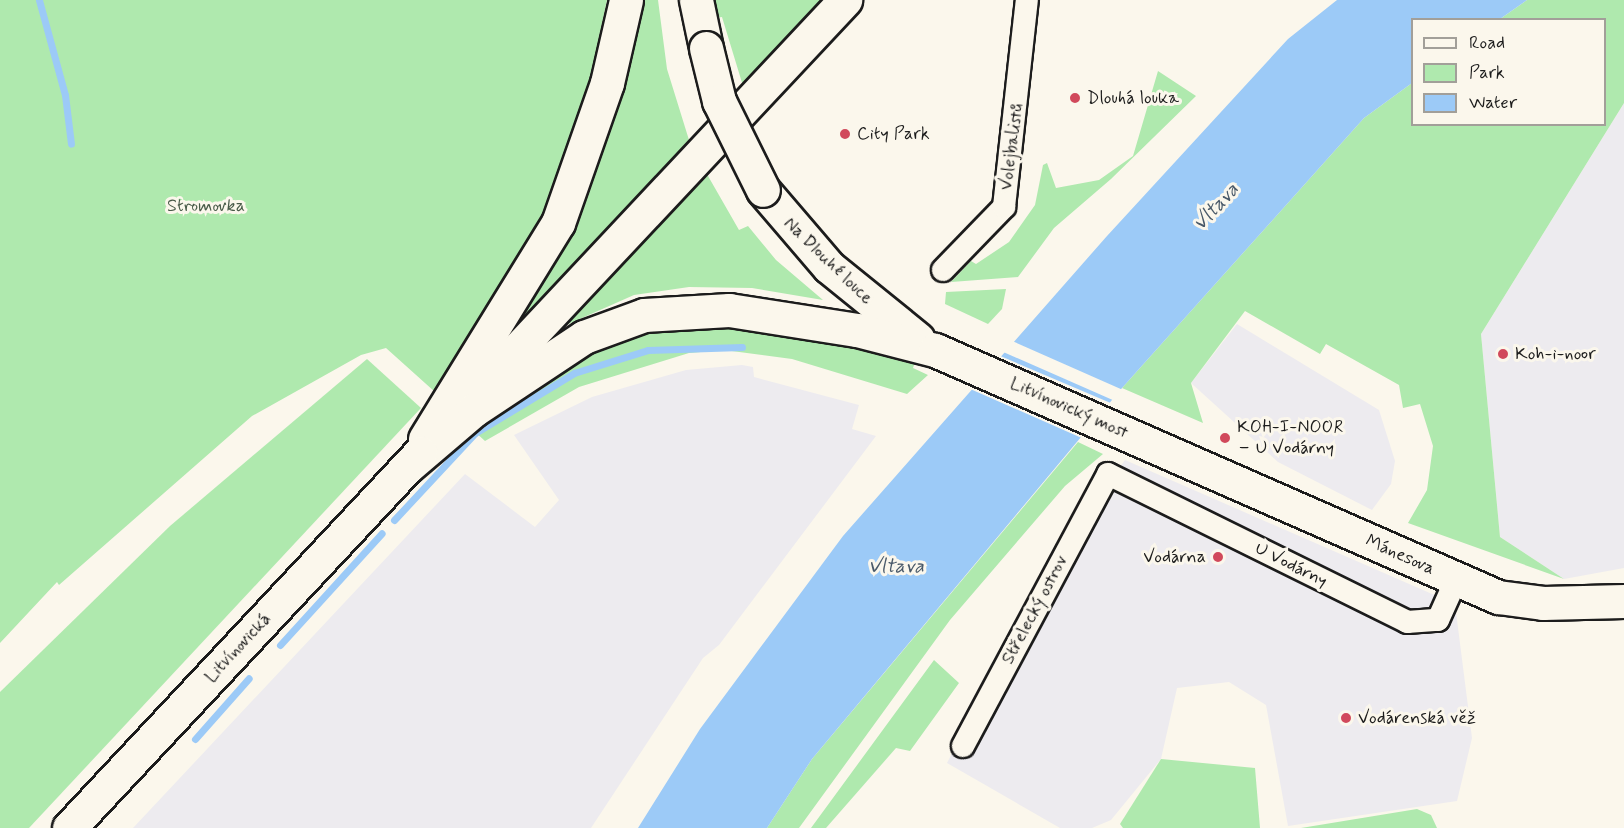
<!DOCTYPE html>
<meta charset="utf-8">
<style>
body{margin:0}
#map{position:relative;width:1624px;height:828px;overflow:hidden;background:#fbf7ec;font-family:Mynerve,sans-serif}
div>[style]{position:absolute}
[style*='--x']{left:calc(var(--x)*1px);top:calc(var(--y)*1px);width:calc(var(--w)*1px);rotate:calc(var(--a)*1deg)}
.built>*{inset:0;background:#edebef}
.green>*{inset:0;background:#afe9ae}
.water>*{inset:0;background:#9ccaf7}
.pier>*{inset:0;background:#fbf7ec}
.stream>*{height:7px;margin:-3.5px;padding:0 3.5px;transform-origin:3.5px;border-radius:3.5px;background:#9ccaf7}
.roads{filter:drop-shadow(2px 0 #1c1c1c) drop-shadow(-2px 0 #1c1c1c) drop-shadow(0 2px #1c1c1c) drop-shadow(0 -2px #1c1c1c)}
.minor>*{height:22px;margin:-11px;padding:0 11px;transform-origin:11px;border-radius:11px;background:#fbf7ec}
.secondary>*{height:33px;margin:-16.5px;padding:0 16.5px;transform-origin:16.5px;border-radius:16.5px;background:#fbf7ec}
.bridges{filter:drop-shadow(2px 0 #1c1c1c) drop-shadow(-2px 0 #1c1c1c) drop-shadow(0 2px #1c1c1c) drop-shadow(0 -2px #1c1c1c)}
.secondary-bridge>*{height:33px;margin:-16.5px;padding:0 16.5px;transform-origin:16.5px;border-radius:16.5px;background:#fbf7ec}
.dots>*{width:16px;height:16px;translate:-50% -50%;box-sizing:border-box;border:3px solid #fbf7ec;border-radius:50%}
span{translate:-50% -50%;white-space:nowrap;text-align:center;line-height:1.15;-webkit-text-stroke:6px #fbf7ec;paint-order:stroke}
.poi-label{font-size:18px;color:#1c1c1c}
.left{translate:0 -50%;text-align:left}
.right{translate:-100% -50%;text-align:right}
.street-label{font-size:18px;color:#1c1c1c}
.park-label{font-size:18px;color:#485a48}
.water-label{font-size:20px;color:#495969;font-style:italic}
.legend{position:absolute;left:1411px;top:18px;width:195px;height:108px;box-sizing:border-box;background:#fbf7ec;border:2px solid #a29f99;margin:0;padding:8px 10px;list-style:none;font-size:18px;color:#1c1c1c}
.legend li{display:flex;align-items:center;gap:12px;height:30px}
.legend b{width:30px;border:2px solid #a29f99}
</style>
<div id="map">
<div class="built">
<div style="clip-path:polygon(1624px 103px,1624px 568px,1564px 579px,1500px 537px,1481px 334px)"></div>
<div style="clip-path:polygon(1237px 324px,1379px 410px,1395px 461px,1391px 484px,1372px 510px,1278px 462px,1191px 383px)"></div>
<div style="clip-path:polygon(742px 365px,753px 367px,754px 377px,859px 405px,852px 429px,876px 436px,719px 645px,703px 658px,591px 828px,133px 828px,465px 474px,535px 527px,559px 500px,514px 435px,592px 397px,686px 370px)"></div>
<div style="clip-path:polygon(1125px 460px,1455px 604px,1472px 738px,1457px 801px,1288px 826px,1266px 705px,1229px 682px,1177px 688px,1161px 759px,1111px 820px,1092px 828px,1060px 828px,947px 763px,1051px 560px)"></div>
</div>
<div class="green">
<div style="clip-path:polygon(0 0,607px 0,590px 82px,540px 233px,435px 392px,386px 348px,361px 355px,252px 416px,59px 585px,57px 582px,0 643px)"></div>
<div style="clip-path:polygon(635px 0,658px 0,667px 69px,689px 140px,502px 341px)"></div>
<div style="clip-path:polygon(714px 0,824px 0,743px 86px,722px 17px,715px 18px)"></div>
<div style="clip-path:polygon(1527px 0,1624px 0,1624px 103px,1481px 334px,1500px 537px,1564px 579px,1408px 523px,1427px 490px,1433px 446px,1420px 404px,1403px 408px,1399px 385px,1326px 344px,1320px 354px,1245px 311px,1191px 383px,1203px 423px,1122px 388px,1364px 118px,1412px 83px,1412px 124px,1604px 124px,1604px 20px,1500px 19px)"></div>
<div style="clip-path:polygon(1158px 71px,1196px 96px,1111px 179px,1054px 228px,1018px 277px,951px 282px,971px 261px,976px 264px,1009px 242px,1035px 205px,1043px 165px,1047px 163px,1056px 188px,1099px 180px,1133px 156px)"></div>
<div style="clip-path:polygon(704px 169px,739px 230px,748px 226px,776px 260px,823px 300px,752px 288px,689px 287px,634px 295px,557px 329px)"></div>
<div style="clip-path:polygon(1006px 289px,1002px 309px,988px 324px,945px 304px,946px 292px)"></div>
<div style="clip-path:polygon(651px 324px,795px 326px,915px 362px,913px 368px,928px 375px,907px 394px,792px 359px,724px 350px,689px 353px,579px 387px,485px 441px,474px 431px,535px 379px)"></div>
<div style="clip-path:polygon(367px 359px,421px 408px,29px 828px,0 828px,0 692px,170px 526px)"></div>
<div style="clip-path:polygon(1078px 442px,1103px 454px,1065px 486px,950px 620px,799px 828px,767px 828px,812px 759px)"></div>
<div style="clip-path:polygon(934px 660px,959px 683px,910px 751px,896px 748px,826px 828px,811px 828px)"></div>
<div style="clip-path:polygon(1161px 759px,1255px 768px,1260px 828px,1123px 828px,1120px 824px)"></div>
<div style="clip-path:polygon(1417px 809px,1431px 815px,1437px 828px,1301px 828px)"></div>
</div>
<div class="water">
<div style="clip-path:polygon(1337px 0,1527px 0,1500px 19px,1412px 20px,1412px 83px,1364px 118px,1122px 388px,812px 759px,767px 828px,638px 828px,700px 729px,843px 536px,1107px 236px,1288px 39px)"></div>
</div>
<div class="pier">
<div style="clip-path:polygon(1010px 340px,1123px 390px,1124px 390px,1115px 401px,1001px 351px)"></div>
<div style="clip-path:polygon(998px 355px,1113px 404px,1084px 439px,968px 388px)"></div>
</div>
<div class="stream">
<div style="--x:39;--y:0;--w:98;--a:74.7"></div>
<div style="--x:65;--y:95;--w:49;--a:83"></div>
<div style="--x:394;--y:520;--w:119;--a:-47"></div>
<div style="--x:475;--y:433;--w:116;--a:-31.2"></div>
<div style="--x:574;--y:373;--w:77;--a:-17.3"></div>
<div style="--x:648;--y:350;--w:94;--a:-1.8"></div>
<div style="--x:280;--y:645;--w:151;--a:-47.7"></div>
<div style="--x:195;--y:739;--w:81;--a:-48.5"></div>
</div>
<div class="roads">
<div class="minor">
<div style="--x:943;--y:270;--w:88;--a:-45.9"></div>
<div style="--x:1004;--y:207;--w:208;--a:-83.7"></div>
<div style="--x:963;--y:746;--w:308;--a:-61.9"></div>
<div style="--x:1108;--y:474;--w:334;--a:26.3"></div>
<div style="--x:1407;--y:622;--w:31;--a:-4"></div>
<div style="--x:1438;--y:620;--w:44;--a:-65.8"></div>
</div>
<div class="secondary">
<div style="--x:696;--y:0;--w:49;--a:78.2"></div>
<div style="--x:763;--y:190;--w:101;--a:49.4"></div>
<div style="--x:829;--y:267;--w:114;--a:39"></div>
<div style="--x:482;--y:387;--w:531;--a:-46.83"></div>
<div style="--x:425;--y:439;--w:254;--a:-58.4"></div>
<div style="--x:558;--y:223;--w:148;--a:-70.7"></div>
<div style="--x:607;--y:83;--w:85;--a:-77.1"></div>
<div style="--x:406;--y:468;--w:89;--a:-40.5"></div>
<div style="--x:474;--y:410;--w:132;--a:-33.6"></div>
<div style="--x:584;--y:337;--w:64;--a:-20.1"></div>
<div style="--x:644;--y:315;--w:85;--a:-3.4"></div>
<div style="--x:729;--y:310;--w:130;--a:8.9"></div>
<div style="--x:857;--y:330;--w:81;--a:14.4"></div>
<div style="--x:935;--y:350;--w:615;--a:23.69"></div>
<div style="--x:1498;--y:597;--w:45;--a:7.6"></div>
<div style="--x:1543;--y:603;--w:81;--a:-1.4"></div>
<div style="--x:69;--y:828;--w:514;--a:-46.89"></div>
</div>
</div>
<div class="bridges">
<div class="secondary-bridge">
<div style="--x:706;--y:48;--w:55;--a:76.2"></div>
<div style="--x:719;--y:101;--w:99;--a:63.7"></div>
</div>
</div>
<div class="dots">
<div style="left:1075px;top:98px;background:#d1495b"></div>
<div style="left:845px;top:134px;background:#d1495b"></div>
<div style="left:1503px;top:354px;background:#d1495b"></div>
<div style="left:1225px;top:438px;background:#d1495b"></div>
<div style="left:1218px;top:557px;background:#d1495b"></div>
<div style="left:1346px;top:718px;background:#d1495b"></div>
</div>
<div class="poi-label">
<span class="left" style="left:1087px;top:98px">Dlouhá louka</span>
<span class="left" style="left:857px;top:134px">City Park</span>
<span class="left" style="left:1515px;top:354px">Koh-i-noor</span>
<span class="left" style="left:1237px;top:438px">KOH-I-NOOR<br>– U Vodárny</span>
<span class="right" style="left:1206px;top:557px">Vodárna</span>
<span class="left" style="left:1358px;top:718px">Vodárenská věž</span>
</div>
<div class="street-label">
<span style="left:1012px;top:147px;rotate:-82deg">Volejbalistů</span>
<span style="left:828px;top:261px;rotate:44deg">Na Dlouhé louce</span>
<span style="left:1069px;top:408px;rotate:24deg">Litvínovický most</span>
<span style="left:1400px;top:555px;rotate:24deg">Mánesova</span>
<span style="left:1291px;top:565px;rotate:27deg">U Vodárny</span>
<span style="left:1035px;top:610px;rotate:-62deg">Střelecký ostrov</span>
<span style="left:238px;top:648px;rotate:-47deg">Litvínovická</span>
</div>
<div class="park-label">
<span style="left:206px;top:206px">Stromovka</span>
</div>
<div class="water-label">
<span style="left:1216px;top:207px;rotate:-47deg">Vltava</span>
<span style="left:896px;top:566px">Vltava</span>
</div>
<ul class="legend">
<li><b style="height:8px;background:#fbf7ec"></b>Road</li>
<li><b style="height:16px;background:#afe9ae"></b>Park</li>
<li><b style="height:16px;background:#9ccaf7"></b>Water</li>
</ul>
</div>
